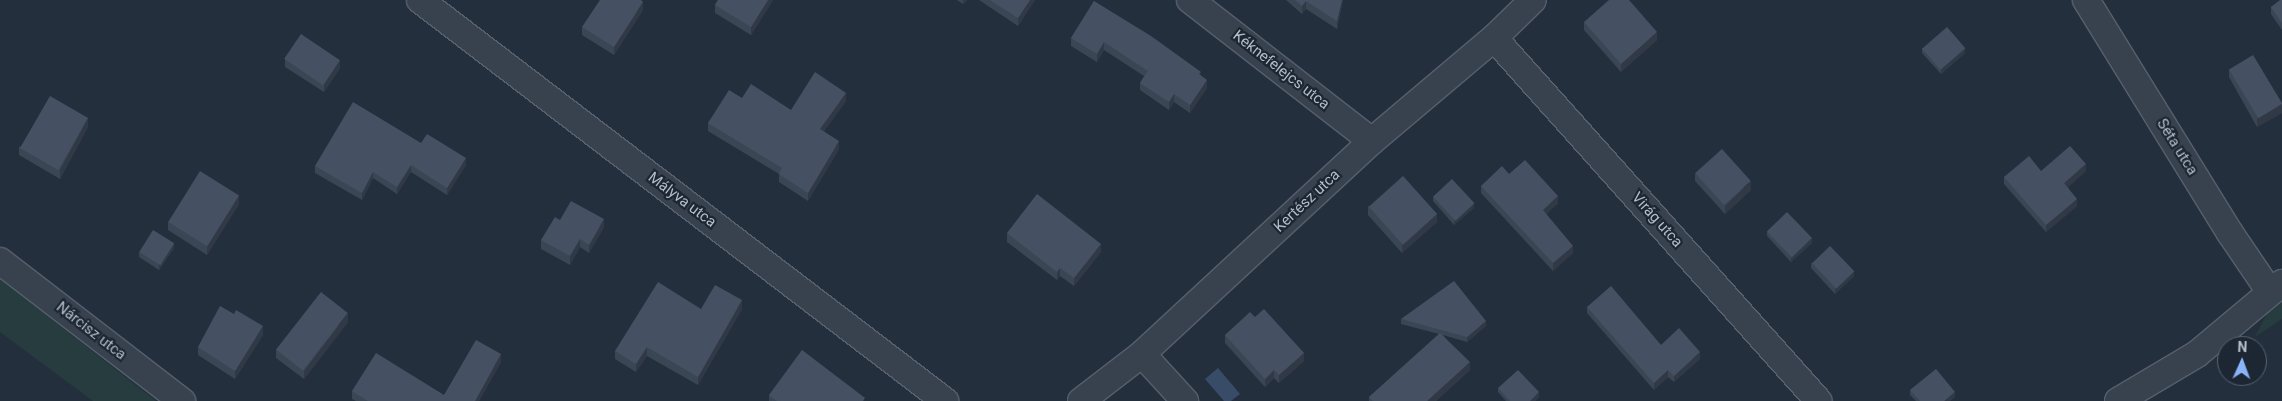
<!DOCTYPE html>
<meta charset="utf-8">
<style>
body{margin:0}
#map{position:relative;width:2282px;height:401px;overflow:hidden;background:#242f3e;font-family:Roboto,sans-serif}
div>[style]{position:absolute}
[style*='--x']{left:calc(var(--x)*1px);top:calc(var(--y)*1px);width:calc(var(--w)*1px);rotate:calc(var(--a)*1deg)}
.green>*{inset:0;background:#263c3f}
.water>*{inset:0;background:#394c67}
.roads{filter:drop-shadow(1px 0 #565f6c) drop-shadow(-1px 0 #565f6c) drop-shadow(0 1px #565f6c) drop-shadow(0 -1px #565f6c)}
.street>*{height:26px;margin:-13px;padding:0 13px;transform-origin:13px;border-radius:13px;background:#38414e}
.wall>*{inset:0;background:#3b4654}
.shaded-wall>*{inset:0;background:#303945}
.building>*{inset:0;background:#455162;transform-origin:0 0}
span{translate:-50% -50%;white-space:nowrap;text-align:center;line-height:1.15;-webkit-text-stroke:4.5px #1d2633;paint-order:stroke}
.street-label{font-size:15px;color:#b4bcc9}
.north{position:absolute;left:2217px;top:336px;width:50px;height:50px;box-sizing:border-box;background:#1d2633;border:1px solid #59626f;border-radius:50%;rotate:2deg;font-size:14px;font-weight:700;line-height:20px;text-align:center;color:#b4bcc9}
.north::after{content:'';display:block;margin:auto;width:18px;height:22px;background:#8ab4f8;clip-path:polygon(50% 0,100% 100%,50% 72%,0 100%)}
</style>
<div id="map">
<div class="green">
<div style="clip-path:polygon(0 279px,156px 401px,93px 401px,0 332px)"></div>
<div style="clip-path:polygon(2282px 296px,2282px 319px,2255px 337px,2272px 303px)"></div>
</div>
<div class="water">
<div style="clip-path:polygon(1218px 368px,1240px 394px,1231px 401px,1224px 401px,1205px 379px)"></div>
</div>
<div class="roads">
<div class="street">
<div style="--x:420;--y:0;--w:661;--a:37.37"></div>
<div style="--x:1190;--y:0;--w:230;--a:37.8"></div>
<div style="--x:2086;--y:0;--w:274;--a:58.3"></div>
<div style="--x:2230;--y:233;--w:71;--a:55.9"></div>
<div style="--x:1494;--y:38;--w:487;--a:48.2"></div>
<div style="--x:0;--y:261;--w:230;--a:37.6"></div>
<div style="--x:1142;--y:354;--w:64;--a:47.5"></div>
<div style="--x:1081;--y:401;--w:77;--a:-37.6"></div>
<div style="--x:1142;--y:354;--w:313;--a:-42.8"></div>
<div style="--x:1372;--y:141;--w:160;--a:-40.2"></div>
<div style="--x:1494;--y:38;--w:54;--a:-44.3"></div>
<div style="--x:2118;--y:401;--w:92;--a:-30.7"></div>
<div style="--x:2197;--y:354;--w:111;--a:-39.9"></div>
</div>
</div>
<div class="wall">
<div style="clip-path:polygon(718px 0,773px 0,751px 35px,715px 13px,715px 5px)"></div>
<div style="clip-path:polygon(957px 0,967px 0,963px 4px)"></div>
<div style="clip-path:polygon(979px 0,1035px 0,1018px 26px)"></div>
<div style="clip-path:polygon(1286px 0,1343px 0,1337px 29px,1306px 9px,1302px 14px)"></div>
<div style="clip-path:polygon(2282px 0,2282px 30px,2271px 14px,2271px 7px)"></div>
<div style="clip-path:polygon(1094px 1px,1201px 75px,1207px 88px,1190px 113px,1174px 102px,1169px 110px,1140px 90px,1140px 83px,1144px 76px,1104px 50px,1097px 62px,1071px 46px,1071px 38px)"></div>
<div style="clip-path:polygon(643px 10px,614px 55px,582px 35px,582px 27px)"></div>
<div style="clip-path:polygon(1584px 22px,1657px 40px,1621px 72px,1584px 30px)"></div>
<div style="clip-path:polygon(1922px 48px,1965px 53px,1941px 74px,1922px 53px)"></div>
<div style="clip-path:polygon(285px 59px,340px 68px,324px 92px,285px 67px)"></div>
<div style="clip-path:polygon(2229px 69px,2282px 113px,2257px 127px,2229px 77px)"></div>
<div style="clip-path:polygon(742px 98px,791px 110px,846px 101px,824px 131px,839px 149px,808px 201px,779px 182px,779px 174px,708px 131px,708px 123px)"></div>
<div style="clip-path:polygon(88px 127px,60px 179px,19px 155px,19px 147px)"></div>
<div style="clip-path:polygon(421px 143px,466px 165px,447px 195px,411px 172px,397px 194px,373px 178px,362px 200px,315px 173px,315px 166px)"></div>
<div style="clip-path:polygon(2041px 171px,2086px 171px,2068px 187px,2077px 206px,2046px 232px,2004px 184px,2004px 177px)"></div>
<div style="clip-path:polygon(1695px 173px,1751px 190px,1725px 214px,1695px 181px)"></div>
<div style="clip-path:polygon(1509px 174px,1558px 203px,1546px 214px,1573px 253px,1553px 271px,1481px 193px,1481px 186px)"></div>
<div style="clip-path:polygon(1433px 197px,1474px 208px,1454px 225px,1433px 201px)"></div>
<div style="clip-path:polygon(239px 204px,207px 255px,168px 230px,168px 222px)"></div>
<div style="clip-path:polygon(1368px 206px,1437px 222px,1402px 253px,1368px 215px)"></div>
<div style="clip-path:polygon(560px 220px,604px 227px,589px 253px,580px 247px,570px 265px,541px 249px,541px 240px)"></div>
<div style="clip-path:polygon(1767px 231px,1812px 243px,1791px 262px,1767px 236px)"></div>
<div style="clip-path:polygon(1007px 233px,1101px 252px,1074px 286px,1060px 276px,1057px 280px,1007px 242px)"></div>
<div style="clip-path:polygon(174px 248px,159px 270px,139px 257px,139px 252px)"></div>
<div style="clip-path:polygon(1811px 263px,1854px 276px,1835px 294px,1811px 268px)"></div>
<div style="clip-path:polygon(1587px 307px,1661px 345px,1700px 359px,1674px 382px,1668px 377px,1654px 390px,1587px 313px)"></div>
<div style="clip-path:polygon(701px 309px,742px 309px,698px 385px,647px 356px,636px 372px,615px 359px,615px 351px)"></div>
<div style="clip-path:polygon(1255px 317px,1304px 361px,1279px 383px,1274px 378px,1265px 387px,1225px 343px,1225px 335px)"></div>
<div style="clip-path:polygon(1401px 319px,1486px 326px,1467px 342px,1443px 335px,1470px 370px,1436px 401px,1369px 401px,1369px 397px,1439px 334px,1401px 324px)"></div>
<div style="clip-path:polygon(348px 322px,304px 379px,276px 358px,276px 350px)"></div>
<div style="clip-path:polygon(263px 335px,235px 379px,198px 355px,198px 347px)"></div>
<div style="clip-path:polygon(501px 362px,479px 401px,356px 401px,352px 399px,352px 391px,444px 395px)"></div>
<div style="clip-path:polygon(1498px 388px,1539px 397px,1535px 401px,1506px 401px,1498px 392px)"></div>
<div style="clip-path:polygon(1910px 390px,1955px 397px,1950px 401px,1916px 401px,1910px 395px)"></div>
<div style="clip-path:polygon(769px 395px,865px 401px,769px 401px)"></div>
</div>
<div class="shaded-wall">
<div style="clip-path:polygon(768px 0,773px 0,751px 35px,751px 27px)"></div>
<div style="clip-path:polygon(963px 0,967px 0,963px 4px)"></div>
<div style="clip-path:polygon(1030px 0,1035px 0,1018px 26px,1018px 18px)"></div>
<div style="clip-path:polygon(1342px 0,1343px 0,1337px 29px,1337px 21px)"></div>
<div style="clip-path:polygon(1306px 1px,1306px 9px,1302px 14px,1302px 6px)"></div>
<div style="clip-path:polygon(643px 2px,643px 10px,614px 55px,614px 47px)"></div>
<div style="clip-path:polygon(1657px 32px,1657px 40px,1621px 72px,1621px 64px)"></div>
<div style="clip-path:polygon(1104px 42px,1104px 50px,1097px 62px,1097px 54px)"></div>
<div style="clip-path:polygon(1965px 48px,1965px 53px,1941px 74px,1941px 69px)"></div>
<div style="clip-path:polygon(340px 60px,340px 68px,324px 92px,324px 84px)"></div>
<div style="clip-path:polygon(1207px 80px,1207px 88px,1190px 113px,1190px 105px)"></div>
<div style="clip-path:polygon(846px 93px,846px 101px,820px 137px,820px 129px)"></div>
<div style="clip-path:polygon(1174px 94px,1174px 102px,1169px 110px,1169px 102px)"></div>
<div style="clip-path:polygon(2282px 104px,2282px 113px,2257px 127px,2257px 118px)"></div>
<div style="clip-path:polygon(88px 118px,88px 127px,60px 179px,60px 170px)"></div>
<div style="clip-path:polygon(839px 141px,839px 149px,808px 201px,808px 193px)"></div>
<div style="clip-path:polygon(466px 158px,466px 165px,447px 195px,447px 188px)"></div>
<div style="clip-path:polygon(2086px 164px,2086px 171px,2064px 191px,2064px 183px)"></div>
<div style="clip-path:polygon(411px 165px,411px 172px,397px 194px,397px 187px)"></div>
<div style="clip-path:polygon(373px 172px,373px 178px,362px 200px,362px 193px)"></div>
<div style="clip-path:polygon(1751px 181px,1751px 190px,1725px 214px,1725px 206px)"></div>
<div style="clip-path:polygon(239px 195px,239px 204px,207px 255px,207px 246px)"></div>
<div style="clip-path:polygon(1558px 196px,1558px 203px,1543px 218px,1543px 210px)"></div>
<div style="clip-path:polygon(2077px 199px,2077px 206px,2046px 232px,2046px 225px)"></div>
<div style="clip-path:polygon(1474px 203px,1474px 208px,1454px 225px,1454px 221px)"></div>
<div style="clip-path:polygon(1437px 214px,1437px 222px,1402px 253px,1402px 245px)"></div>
<div style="clip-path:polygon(604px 219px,604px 227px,589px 253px,589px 245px)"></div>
<div style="clip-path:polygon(1812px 238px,1812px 243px,1791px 262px,1791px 258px)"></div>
<div style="clip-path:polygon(580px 239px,580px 247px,570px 265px,570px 256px)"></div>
<div style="clip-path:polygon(174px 243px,174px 248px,159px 270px,159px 265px)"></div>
<div style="clip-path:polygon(1101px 244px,1101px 252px,1074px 286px,1074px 278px)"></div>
<div style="clip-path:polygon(1573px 246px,1573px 253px,1553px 271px,1553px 263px)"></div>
<div style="clip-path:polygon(1060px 268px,1060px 276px,1057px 280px,1057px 272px)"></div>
<div style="clip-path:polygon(1854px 271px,1854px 276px,1835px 294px,1835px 289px)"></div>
<div style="clip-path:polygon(742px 300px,742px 309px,698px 385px,698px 377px)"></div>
<div style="clip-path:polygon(348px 313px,348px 322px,304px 379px,304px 371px)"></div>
<div style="clip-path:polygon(1486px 321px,1486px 326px,1467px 342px,1467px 337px)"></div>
<div style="clip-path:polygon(263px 326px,263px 335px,235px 379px,235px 371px)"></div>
<div style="clip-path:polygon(647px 347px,647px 356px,636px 372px,636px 364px)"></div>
<div style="clip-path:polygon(1700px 352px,1700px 359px,1674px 382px,1674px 376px)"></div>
<div style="clip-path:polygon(1304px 353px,1304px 361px,1279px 383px,1279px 375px)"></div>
<div style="clip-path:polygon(501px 354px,501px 362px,479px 401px,475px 401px)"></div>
<div style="clip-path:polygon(1470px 362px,1470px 370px,1436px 401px,1427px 401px)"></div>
<div style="clip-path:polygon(1274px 370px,1274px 378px,1265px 387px,1265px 379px)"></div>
<div style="clip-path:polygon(1668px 370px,1668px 377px,1654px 390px,1654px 383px)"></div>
<div style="clip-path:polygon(1539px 392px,1539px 397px,1535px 401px,1530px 401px)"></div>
<div style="clip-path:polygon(1955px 392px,1955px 397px,1950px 401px,1944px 401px)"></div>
</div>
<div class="building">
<div style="clip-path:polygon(600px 0,641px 0,643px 2px,614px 47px,582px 27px)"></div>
<div style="clip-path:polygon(718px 0,768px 0,751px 27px,715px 5px)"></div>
<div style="clip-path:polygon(990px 0,1030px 0,1018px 18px)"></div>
<div style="clip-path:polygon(1295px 0,1342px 0,1337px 21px,1306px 1px,1302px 6px)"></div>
<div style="clip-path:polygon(1609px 0,1629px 0,1657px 32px,1621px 64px,1584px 22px)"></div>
<div style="clip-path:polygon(2280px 0,2282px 0,2282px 23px,2271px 7px)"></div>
<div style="clip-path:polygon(1094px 1px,1151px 36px,1201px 72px,1199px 74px,1207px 80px,1190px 105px,1174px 94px,1169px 102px,1140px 83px,1148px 71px,1104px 42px,1097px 54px,1071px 38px)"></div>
<div style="left:1947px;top:27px;width:28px;height:33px;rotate:49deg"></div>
<div style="left:301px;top:34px;width:47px;height:30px;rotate:34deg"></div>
<div style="left:2253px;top:55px;width:57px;height:28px;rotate:59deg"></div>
<div style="clip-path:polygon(815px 72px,846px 93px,820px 129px,839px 141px,808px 193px,779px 174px,782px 168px,708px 123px,729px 90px,742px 98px,751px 84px,791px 110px)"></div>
<div style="left:50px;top:96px;width:44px;height:60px;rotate:30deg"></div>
<div style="clip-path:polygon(353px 102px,421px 143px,427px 134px,466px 158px,447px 188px,411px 165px,397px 187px,373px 172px,362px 193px,315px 166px)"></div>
<div style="clip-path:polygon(2070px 146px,2086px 164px,2064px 183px,2077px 199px,2046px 225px,2004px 177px,2029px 156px,2041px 171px)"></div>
<div style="left:1722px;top:149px;width:43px;height:36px;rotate:48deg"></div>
<div style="clip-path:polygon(1525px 160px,1558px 196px,1543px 210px,1573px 246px,1553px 263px,1481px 186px,1502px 166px,1509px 174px)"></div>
<div style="left:200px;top:171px;width:46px;height:60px;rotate:32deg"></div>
<div style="left:1403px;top:176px;width:51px;height:46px;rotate:48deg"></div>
<div style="left:1452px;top:179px;width:33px;height:26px;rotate:47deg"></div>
<div style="clip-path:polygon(1037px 194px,1101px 244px,1074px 278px,1060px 268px,1057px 272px,1007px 233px)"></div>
<div style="clip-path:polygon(571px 201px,604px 219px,589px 245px,580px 239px,570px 256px,541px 240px,555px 217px,560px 220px)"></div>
<div style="left:1787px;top:212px;width:36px;height:28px;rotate:46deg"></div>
<div style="left:153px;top:230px;width:25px;height:26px;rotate:32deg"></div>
<div style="left:1830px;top:246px;width:35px;height:25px;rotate:46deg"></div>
<div style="clip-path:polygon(1454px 281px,1486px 321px,1467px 337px,1401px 319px)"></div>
<div style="clip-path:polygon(658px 282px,701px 309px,715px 285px,742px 300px,698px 377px,647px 347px,636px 364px,615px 351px)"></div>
<div style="clip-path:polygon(1611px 286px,1661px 345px,1679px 328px,1700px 352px,1674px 376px,1668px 370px,1654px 383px,1587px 307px)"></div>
<div style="left:321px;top:292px;width:34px;height:73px;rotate:38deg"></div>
<div style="clip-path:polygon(220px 306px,234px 314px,236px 310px,263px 326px,235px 371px,198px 347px)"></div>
<div style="clip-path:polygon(1264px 309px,1304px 353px,1279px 375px,1274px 370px,1265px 379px,1225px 335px,1250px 312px,1255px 317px)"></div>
<div style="clip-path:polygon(1440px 333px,1470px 362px,1427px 401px,1373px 401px,1369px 397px)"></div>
<div style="clip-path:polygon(476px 340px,501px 354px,475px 401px,368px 401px,352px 391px,376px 353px,444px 395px)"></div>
<div style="clip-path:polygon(802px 350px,865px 398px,863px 401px,777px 401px,769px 395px)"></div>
<div style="clip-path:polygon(1936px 369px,1955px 392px,1944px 401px,1920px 401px,1910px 390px)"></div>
<div style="clip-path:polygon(1518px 370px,1539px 392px,1530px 401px,1510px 401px,1498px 388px)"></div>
</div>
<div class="street-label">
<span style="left:1281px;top:70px;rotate:38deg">Kéknefelejcs utca</span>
<span style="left:2177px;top:147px;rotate:58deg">Séta utca</span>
<span style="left:682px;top:200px;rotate:37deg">Mályva utca</span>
<span style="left:1307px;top:201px;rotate:-43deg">Kertész utca</span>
<span style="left:1657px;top:220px;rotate:48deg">Virág utca</span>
<span style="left:91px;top:331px;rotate:38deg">Nárcisz utca</span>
</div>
<div class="north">N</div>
</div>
